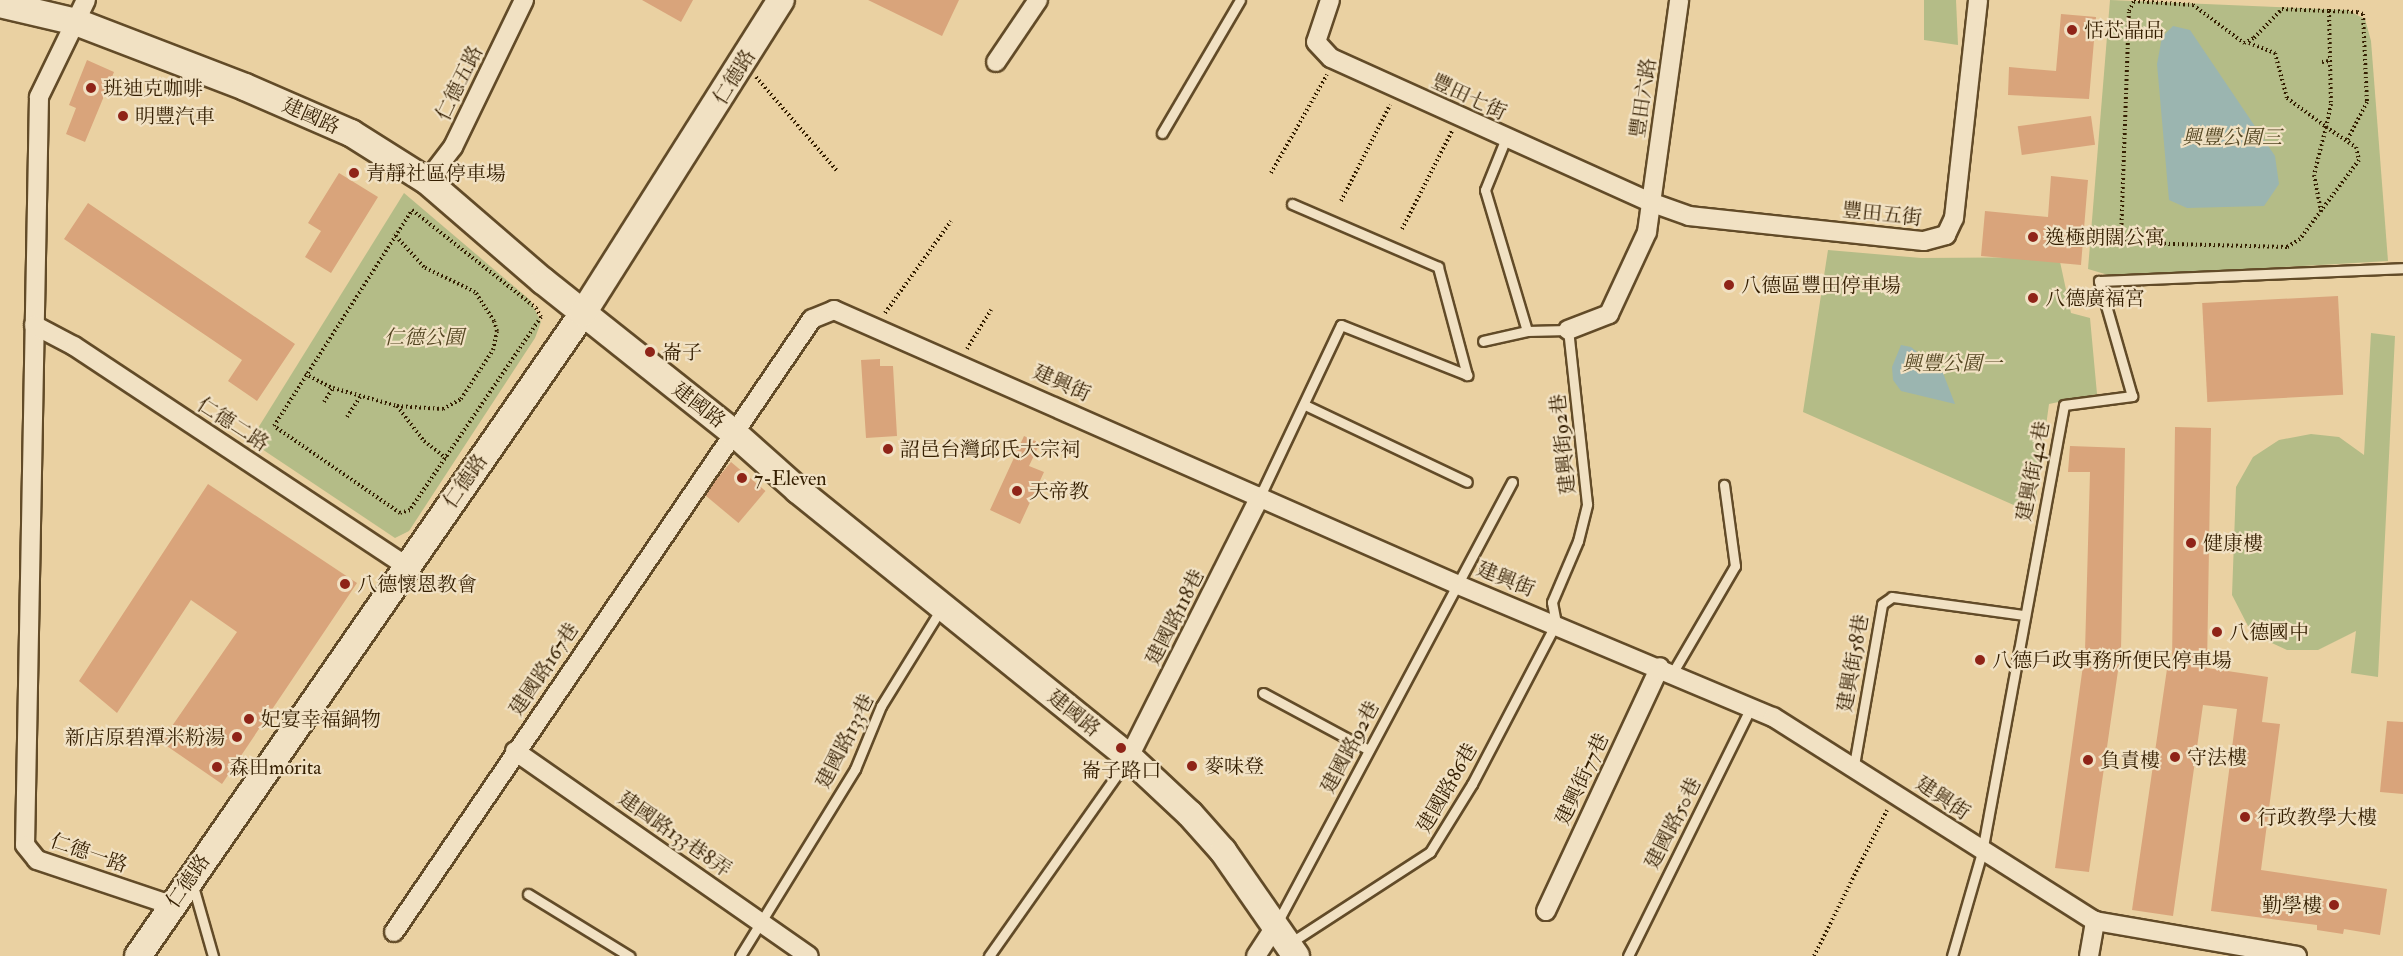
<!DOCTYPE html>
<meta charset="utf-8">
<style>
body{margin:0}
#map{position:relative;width:2403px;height:956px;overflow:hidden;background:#ead1a2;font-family:"IM FELL Double Pica","Noto Serif TC",serif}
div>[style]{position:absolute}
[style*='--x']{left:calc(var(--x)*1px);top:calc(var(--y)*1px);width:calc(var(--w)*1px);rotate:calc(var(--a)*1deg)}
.green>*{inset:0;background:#b4bc87}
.water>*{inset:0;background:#9bb5b0}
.building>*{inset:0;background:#d9a47b;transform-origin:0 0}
.path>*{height:4px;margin-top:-2px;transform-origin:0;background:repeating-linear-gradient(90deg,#341e00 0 1.5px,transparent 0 4.5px)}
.roads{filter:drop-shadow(2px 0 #624b28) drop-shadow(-2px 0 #624b28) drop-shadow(0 2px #624b28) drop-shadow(0 -2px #624b28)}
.lane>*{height:9px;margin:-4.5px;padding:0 4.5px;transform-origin:4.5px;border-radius:4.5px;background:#f1e1c3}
.street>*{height:18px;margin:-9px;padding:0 9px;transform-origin:9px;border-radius:9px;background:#f1e1c3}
.secondary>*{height:26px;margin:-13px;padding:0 13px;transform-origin:13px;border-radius:13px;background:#f1e1c3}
.dots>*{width:16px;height:16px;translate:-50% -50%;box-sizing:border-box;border:3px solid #f1e1c3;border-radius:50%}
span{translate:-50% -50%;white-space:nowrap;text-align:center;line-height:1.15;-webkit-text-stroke:4.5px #f1e1c3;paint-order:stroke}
.poi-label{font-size:20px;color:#341e00}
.left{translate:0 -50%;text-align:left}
.right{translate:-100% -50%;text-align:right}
.street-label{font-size:20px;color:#341e00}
.park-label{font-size:20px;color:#544622;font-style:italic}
</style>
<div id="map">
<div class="green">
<div style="clip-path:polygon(1924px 0,1956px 0,1958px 45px,1924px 40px)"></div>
<div style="clip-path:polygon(2110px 0,2347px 10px,2365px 19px,2371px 41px,2388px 261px,2115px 277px,2088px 269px)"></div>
<div style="clip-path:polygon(404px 193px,530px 300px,541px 322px,535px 338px,409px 531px,395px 538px,250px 441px)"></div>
<div style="clip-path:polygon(1828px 250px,1921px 258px,2059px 257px,2071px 313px,2090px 318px,2097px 394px,2049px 404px,2034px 514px,1803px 412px)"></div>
<div style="clip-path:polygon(2371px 333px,2395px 336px,2378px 677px,2351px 673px,2356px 631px,2318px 650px,2287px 650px,2261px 638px,2248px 626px,2232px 595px,2236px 487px,2253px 457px,2279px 440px,2311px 434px,2339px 437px,2364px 455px)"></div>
</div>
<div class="water">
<div style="clip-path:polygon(2173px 26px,2190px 30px,2275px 156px,2279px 184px,2264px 206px,2187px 208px,2169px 200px,2157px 64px,2162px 37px)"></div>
<div style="clip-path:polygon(1901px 345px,1911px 347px,1943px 373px,1955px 404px,1901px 391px,1893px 380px,1892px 367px)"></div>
</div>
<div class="building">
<div style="clip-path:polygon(642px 0,693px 0,681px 22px)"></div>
<div style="clip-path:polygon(868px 0,959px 0,942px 36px)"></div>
<div style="clip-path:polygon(2061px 14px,2096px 17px,2089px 99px,2008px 95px,2009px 67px,2056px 71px)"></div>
<div style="clip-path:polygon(87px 60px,114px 72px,85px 142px,66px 134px,76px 108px,69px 105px)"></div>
<div style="left:2091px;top:116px;width:29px;height:74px;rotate:82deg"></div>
<div style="clip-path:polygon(339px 173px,378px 197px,331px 273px,305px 257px,321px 231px,308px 223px)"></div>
<div style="clip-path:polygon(2051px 176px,2088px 180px,2081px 265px,1981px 256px,1985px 211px,2048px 217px)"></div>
<div style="clip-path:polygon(88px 203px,295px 344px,257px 401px,228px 381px,242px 360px,64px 239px)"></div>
<div style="left:2338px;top:296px;width:99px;height:136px;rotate:87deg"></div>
<div style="clip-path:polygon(880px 359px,880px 366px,893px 366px,897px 436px,866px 438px,861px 360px)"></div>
<div style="clip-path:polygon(2175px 427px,2211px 428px,2207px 668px,2268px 677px,2262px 722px,2280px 724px,2261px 870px,2387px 889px,2380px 935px,2344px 929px,2343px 934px,2317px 930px,2317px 925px,2211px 911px,2237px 709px,2203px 705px,2173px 916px,2132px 910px,2168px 662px,2172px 663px)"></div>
<div style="clip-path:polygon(1024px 436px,1040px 443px,1029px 466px,1044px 472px,1020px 524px,990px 510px)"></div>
<div style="clip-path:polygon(2070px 446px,2125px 448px,2121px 650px,2089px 872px,2055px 868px,2085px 651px,2090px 472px,2068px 472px)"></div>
<div style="left:731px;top:462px;width:45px;height:42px;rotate:40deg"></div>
<div style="clip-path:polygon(208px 484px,357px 583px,222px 784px,161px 742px,237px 632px,191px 600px,117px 713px,79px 681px)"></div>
<div style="clip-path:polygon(2387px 721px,2403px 722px,2403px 794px,2380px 792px)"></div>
</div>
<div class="path">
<div style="--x:2329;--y:11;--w:93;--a:88.8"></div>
<div style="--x:2331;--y:104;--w:24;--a:102"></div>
<div style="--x:2326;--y:127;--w:36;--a:34"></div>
<div style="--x:2356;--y:147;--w:13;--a:77"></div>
<div style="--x:2359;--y:160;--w:99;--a:126.8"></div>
<div style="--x:2300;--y:239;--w:15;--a:148"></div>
<div style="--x:2287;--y:247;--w:152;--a:-178.5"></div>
<div style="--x:2135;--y:243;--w:15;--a:-160"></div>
<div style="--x:2121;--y:238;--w:227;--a:-88"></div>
<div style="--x:2129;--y:11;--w:11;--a:-63"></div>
<div style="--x:2134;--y:1;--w:59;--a:3.9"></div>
<div style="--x:2193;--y:5;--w:64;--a:36.7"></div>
<div style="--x:2244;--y:43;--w:11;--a:-27"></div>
<div style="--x:2254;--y:38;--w:40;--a:-46"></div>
<div style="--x:2282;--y:9;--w:47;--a:2.4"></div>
<div style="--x:2329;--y:11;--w:28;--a:2"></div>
<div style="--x:2357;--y:12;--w:6;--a:18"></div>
<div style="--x:2363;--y:14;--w:88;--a:87.4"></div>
<div style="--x:2367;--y:102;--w:42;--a:117.2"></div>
<div style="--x:2249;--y:43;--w:28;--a:21"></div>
<div style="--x:2275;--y:53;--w:47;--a:75.1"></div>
<div style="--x:2287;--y:98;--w:49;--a:36.6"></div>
<div style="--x:2326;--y:127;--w:49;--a:104"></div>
<div style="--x:2314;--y:175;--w:37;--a:79"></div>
<div style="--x:2322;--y:62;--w:8;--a:-7"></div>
<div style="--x:756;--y:77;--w:125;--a:49.2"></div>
<div style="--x:1271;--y:173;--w:113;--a:-60.3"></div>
<div style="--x:1341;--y:201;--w:108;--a:-63"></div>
<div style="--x:412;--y:210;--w:158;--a:38.3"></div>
<div style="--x:536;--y:308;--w:10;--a:61"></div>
<div style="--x:541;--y:317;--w:233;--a:124.2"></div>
<div style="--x:410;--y:510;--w:10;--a:163"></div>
<div style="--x:400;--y:513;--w:153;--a:-145.4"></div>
<div style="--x:274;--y:426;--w:256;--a:-57.4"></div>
<div style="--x:1402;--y:229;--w:110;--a:-63"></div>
<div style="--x:885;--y:313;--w:113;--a:-54.3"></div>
<div style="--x:967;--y:349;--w:46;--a:-58.4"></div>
<div style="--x:305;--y:374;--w:31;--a:27"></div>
<div style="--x:333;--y:388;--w:66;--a:15.7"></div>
<div style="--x:397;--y:406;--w:46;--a:3.7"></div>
<div style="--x:443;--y:409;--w:21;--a:-29"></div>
<div style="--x:461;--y:399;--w:59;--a:-56.9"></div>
<div style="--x:493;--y:350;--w:19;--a:-78"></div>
<div style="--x:497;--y:331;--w:10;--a:-107"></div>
<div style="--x:494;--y:321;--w:35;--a:-123"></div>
<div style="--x:475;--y:292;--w:57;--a:-153.9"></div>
<div style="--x:424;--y:267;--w:45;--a:-132.3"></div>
<div style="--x:324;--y:402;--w:17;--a:-57"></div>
<div style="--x:397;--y:406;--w:44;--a:52.4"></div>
<div style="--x:424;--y:441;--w:28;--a:38"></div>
<div style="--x:347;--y:417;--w:24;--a:-57"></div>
<div style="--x:1814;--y:956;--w:163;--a:-63.4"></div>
</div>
<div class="roads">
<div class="lane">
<div style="--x:1162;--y:133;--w:154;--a:-59.6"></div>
<div style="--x:1506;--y:138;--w:56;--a:112"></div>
<div style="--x:1485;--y:190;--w:147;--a:73.4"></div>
<div style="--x:1292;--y:204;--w:159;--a:23.3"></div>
<div style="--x:1438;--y:267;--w:112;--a:75"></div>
<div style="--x:1305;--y:405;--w:179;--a:25.4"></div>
<div style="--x:1260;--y:496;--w:189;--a:-64.7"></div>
<div style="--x:1341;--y:325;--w:136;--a:21.6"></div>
<div style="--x:1673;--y:672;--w:123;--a:-59.7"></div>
<div style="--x:1735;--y:566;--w:82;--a:-97.7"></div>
<div style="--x:1263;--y:693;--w:120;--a:28.3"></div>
<div style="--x:1854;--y:765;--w:163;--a:-80.1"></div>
<div style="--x:1882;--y:604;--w:12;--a:-35"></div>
<div style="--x:1892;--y:597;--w:133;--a:7.8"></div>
<div style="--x:193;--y:886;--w:73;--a:74.1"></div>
<div style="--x:528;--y:894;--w:119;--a:31.5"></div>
<div style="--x:1276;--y:925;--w:502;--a:-61.95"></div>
<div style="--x:1290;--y:943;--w:167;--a:-33"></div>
<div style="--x:1430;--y:852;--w:80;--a:-58.3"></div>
<div style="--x:1472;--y:784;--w:182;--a:-62.4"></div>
<div style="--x:1556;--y:623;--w:21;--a:-101"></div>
<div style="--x:1552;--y:602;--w:66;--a:-66.9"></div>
<div style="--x:1578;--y:541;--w:38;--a:-76"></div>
<div style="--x:1587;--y:504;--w:175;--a:-96.2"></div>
<div style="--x:1568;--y:330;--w:41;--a:178.6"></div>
<div style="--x:1527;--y:331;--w:45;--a:167.2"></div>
<div style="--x:740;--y:956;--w:220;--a:-58.4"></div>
<div style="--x:855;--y:769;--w:68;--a:-67.6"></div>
<div style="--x:881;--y:706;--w:114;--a:-58.3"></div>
<div style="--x:989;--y:956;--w:241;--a:-54.8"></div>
<div style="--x:1628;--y:956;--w:278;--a:-63.7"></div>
<div style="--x:1952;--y:956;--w:108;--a:-73.9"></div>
<div style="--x:1982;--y:852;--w:454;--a:-79.6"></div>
<div style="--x:2064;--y:405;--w:69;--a:-7.5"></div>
<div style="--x:2132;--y:396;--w:120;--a:-106"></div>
<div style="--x:2099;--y:281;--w:304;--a:-2.4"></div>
</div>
<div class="street">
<div style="--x:86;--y:0;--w:108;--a:115.9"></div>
<div style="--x:39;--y:97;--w:748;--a:91.07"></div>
<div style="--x:25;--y:845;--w:19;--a:51"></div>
<div style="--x:37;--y:860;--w:141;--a:18.6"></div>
<div style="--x:1330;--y:0;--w:44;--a:108.4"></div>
<div style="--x:1316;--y:42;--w:22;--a:47"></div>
<div style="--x:1331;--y:58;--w:350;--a:24.3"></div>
<div style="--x:1650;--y:202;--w:41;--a:19.7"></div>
<div style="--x:1689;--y:216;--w:236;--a:6.1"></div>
<div style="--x:1924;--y:241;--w:23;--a:-15"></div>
<div style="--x:1946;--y:235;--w:19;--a:-65"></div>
<div style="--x:1954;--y:218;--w:219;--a:-83.7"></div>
<div style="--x:996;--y:62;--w:75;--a:-55.9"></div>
<div style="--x:427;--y:181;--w:43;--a:-52.6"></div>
<div style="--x:453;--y:147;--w:163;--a:-64.2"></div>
<div style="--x:34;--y:325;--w:45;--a:27.7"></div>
<div style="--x:74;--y:346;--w:398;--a:33.5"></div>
<div style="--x:1568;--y:330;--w:44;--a:-21.3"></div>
<div style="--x:1609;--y:314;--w:90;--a:-65.1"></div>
<div style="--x:1647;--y:232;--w:234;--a:-82.1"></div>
<div style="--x:515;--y:751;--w:358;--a:34.9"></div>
<div style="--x:1129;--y:757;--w:292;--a:-63.3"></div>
<div style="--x:1546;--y:911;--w:269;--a:-65"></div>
<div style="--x:394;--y:932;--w:742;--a:-55.71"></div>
<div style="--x:812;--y:319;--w:24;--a:-22"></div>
<div style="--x:834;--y:310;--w:680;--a:23.77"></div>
<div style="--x:1456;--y:584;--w:344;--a:22.8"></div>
<div style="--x:1773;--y:717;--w:381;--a:32.4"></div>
<div style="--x:2095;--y:921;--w:205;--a:9.8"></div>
<div style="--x:1256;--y:956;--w:35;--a:-57"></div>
<div style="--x:2089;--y:956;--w:36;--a:-80"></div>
</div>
<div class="secondary">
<div style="--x:0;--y:4;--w:78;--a:13.3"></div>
<div style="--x:76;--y:22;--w:181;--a:21"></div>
<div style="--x:245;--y:87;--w:116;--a:23.5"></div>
<div style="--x:351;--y:133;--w:90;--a:32.3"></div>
<div style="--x:427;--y:181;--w:153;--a:40.8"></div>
<div style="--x:543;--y:281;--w:244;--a:38.5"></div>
<div style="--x:734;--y:433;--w:86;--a:41.7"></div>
<div style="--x:798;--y:490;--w:425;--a:38.9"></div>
<div style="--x:1129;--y:757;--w:83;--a:43.1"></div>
<div style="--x:1190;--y:814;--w:50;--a:48.3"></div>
<div style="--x:1223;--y:851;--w:128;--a:55.2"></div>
<div style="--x:138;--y:956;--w:782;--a:-55.31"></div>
<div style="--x:583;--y:313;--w:370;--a:-57.7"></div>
</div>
</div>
<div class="dots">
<div style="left:2072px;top:30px;background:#8f2418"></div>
<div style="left:91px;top:88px;background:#8f2418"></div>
<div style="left:123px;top:116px;background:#8f2418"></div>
<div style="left:354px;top:173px;background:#8f2418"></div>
<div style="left:2033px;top:237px;background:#8f2418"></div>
<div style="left:1729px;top:285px;background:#8f2418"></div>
<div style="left:2033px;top:298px;background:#8f2418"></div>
<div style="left:650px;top:352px;background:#8f2418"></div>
<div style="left:888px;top:449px;background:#8f2418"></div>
<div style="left:742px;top:478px;background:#8f2418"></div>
<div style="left:1017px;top:491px;background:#8f2418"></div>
<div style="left:2191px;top:543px;background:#8f2418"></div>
<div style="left:345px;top:584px;background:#8f2418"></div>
<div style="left:2217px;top:632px;background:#8f2418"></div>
<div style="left:1980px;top:660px;background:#8f2418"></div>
<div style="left:249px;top:719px;background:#8f2418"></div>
<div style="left:237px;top:737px;background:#8f2418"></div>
<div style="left:1121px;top:748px;background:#8f2418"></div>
<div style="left:2175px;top:757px;background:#8f2418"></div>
<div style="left:2088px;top:760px;background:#8f2418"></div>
<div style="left:1192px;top:766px;background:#8f2418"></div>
<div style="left:217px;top:767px;background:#8f2418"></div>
<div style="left:2245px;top:817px;background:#8f2418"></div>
<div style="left:2334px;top:905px;background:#8f2418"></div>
</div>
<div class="poi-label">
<span class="left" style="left:2084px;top:30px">恬芯晶品</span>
<span class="left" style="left:103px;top:88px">班迪克咖啡</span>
<span class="left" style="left:135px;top:116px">明豐汽車</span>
<span class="left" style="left:366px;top:173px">青靜社區停車場</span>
<span class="left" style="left:2045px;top:237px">逸極朗闊公寓</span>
<span class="left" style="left:1741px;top:285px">八德區豐田停車場</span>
<span class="left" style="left:2045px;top:298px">八德廣福宮</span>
<span class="left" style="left:662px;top:352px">崙子</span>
<span class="left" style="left:900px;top:449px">詔邑台灣邱氏大宗祠</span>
<span class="left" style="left:754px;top:478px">7-Eleven</span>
<span class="left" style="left:1029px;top:491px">天帝教</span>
<span class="left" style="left:2203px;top:543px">健康樓</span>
<span class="left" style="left:357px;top:584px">八德懷恩教會</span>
<span class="left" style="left:2229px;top:632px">八德國中</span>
<span class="left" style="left:1992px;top:660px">八德戶政事務所便民停車場</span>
<span class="left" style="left:261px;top:719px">妃宴幸福鍋物</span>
<span class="right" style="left:225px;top:737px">新店原碧潭米粉湯</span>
<span class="left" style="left:2187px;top:757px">守法樓</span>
<span class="left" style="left:2100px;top:760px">負責樓</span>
<span class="left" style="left:1204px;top:766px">麥味登</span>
<span class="left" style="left:229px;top:767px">森田morita</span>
<span style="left:1121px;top:770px">崙子路口</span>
<span class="left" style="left:2257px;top:817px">行政教學大樓</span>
<span class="right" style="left:2322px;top:905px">勤學樓</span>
</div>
<div class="street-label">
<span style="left:734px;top:77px;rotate:-58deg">仁德路</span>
<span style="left:459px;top:83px;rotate:-64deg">仁德五路</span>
<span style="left:1469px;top:97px;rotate:25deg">豐田七街</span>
<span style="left:1643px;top:98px;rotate:-82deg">豐田六路</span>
<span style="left:311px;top:116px;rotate:24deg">建國路</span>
<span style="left:1882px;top:214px;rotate:6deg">豐田五街</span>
<span style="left:1062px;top:383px;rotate:24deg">建興街</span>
<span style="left:699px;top:405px;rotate:38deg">建國路</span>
<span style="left:233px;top:424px;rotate:33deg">仁德二路</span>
<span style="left:1563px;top:444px;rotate:-96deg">建興街92巷</span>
<span style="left:2033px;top:471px;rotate:-79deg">建興街42巷</span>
<span style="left:465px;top:481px;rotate:-55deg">仁德路</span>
<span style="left:1506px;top:579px;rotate:22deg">建興街</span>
<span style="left:1175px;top:617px;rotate:-63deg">建國路118巷</span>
<span style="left:1853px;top:663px;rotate:-80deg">建興街58巷</span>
<span style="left:544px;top:669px;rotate:-56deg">建國路167巷</span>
<span style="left:1074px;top:713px;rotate:39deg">建國路</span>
<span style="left:845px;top:741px;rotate:-63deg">建國路133巷</span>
<span style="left:1350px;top:747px;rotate:-62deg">建國路92巷</span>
<span style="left:1582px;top:779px;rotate:-65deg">建興街77巷</span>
<span style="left:1447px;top:788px;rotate:-60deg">建國路86巷</span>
<span style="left:1943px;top:798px;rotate:34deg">建興街</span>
<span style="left:1673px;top:823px;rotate:-63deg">建國路50巷</span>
<span style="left:675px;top:834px;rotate:35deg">建國路133巷8弄</span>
<span style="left:89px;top:853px;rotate:19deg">仁德一路</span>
<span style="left:188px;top:881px;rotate:-55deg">仁德路</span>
</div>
<div class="park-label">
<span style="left:2232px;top:137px">興豐公園三</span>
<span style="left:424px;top:337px">仁德公園</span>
<span style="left:1952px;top:363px">興豐公園一</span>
</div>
</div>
